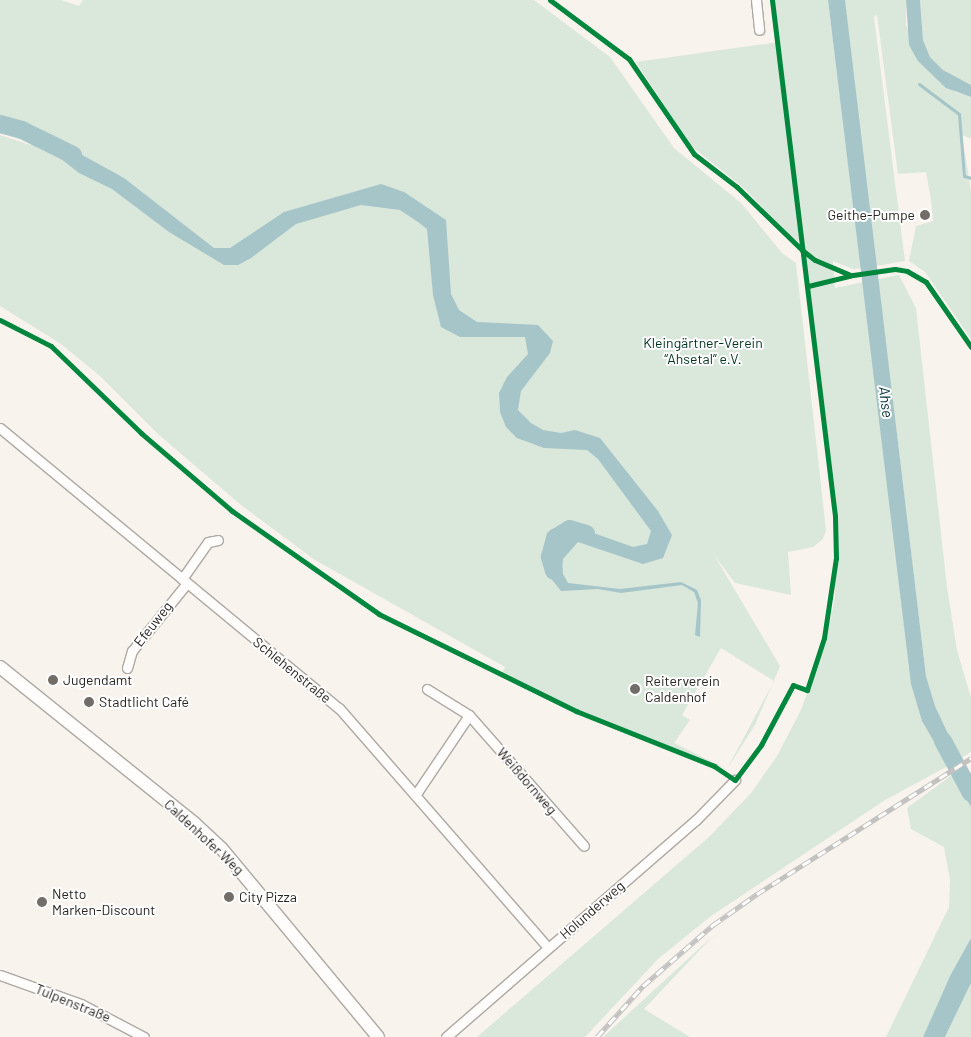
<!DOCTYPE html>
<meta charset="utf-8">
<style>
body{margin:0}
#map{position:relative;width:971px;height:1037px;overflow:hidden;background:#f9f3ed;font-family:Barlow,sans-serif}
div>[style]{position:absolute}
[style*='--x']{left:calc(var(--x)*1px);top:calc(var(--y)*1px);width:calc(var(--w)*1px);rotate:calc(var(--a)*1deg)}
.green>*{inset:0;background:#dae7db}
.water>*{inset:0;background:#a6c5c8}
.stream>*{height:3px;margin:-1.5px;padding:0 1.5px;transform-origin:1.5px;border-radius:1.5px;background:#a6c5c8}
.river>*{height:18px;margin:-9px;padding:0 9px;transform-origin:9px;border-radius:9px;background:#a6c5c8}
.roads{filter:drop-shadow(1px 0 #aea9a4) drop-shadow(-1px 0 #aea9a4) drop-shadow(0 1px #aea9a4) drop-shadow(0 -1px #aea9a4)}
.street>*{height:9px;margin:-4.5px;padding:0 4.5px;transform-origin:4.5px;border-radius:4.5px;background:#fefdfc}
.secondary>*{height:12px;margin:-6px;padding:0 6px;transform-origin:6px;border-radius:6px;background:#fefdfc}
.rail>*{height:5px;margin-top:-2.5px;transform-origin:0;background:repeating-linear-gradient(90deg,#fff 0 9px,#c3c2c0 0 18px);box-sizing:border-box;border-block:1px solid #c3c2c0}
.cycleway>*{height:5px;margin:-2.5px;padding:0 2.5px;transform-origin:2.5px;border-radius:2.5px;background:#00873e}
.dots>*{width:14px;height:14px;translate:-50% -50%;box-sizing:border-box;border:2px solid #fff;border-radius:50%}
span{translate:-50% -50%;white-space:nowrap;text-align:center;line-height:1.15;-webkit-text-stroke:4px #fff;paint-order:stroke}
.poi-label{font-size:14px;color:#292521}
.right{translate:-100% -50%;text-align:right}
.left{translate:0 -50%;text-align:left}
.park-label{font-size:14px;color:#02341e}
.street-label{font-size:14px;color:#292521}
.water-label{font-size:15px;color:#033238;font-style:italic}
</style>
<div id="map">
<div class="green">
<div style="clip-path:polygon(evenodd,0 0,61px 0,79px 6px,83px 0,534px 0,610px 57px,674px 148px,741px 203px,782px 253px,796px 263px,826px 530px,823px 539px,813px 547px,788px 552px,791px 595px,735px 583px,714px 555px,780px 666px,755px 725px,727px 769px,587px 714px,502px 673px,505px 667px,315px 560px,241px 505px,159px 435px,100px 376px,61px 344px,0 306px,0 135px,30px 145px,37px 130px,0 116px,0 0,721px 648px,774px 681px,727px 769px,674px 743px,690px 720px,682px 715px,721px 648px)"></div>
<div style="clip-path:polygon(774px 0,828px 0,861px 268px,853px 269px,833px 261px,835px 288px,864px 282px,901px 594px,922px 721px,948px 766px,885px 800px,711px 916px,658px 959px,585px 1037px,477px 1037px,709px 837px,751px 793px,777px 756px,801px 710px,827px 637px,835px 597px,837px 506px,803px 244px,791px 237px,745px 189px,690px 145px,636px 62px,779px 42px)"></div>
<div style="clip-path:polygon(842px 0,906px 0,906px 26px,955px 92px,971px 97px,971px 139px,962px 135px,971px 191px,971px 339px,925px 272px,909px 261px,916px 226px,933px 221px,931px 200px,926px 172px,898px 174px,877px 15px,874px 17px,905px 261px,876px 266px)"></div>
<div style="clip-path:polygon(920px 0,971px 0,971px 85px,943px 70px,930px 57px,923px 40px)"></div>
<div style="clip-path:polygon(899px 275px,916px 308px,947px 587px,957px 650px,971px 698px,971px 752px,960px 759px,935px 706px,926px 676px,878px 279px)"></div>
<div style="clip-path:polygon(952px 775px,971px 807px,971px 938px,950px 976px,923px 1037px,886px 1037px,949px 907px,950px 880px,944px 847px,911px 829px,907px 808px)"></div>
<div style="clip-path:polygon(715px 934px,644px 1009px,690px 1037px,603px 1037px)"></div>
<div style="clip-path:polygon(971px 983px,971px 1037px,945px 1037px,970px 985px)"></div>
</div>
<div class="water">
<div style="clip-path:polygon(828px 0,845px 0,926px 676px,935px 706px,960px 759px,948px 766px,922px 721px,911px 684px)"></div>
<div style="clip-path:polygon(906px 0,920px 0,923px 40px,930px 57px,943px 70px,971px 85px,971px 97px,946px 88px,918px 61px,909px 45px)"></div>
<div style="clip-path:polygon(0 121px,35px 132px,31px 141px,0 133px)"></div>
<div style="clip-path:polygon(55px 140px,124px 178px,214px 248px,230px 248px,284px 212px,381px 184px,404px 192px,446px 220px,451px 294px,459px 310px,477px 322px,538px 325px,553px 341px,550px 353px,521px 391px,518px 410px,531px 423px,543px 430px,561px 433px,575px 430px,600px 438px,658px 511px,672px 535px,663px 558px,643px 564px,578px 542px,563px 559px,562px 572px,568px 583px,620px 589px,681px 582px,697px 590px,701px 600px,700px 637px,695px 635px,698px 603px,694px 592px,682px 585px,621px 593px,598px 589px,561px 591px,549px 576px,548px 551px,566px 529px,585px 530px,633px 547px,647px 544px,651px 531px,598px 459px,587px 450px,544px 448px,517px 438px,506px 427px,500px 412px,499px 393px,507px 377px,528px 354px,525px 337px,460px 337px,441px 327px,433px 295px,427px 229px,418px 222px,400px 210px,361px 205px,296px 224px,251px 258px,238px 265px,224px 265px,169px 232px,112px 189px,79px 173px,51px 151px)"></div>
<div style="clip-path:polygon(965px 767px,971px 777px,971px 807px,952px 775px)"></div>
<div style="clip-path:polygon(971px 938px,971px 983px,945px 1037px,923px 1037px,950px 976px)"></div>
</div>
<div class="stream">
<div style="--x:919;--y:84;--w:50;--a:36.9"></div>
<div style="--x:959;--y:114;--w:62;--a:85.4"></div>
<div style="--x:964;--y:176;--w:7;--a:16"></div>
</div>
<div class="river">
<div style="--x:0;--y:124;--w:23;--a:15"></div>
<div style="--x:22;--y:130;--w:57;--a:26.1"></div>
<div style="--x:554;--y:571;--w:15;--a:-106"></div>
<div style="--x:550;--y:557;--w:20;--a:-75"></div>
<div style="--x:555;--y:538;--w:17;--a:-31"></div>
<div style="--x:570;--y:529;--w:17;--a:17"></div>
<div style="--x:943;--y:741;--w:59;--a:61.7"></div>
</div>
<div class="roads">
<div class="street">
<div style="--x:756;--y:0;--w:30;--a:84"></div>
<div style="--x:0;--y:428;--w:440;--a:39.6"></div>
<div style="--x:339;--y:708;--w:318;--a:48.9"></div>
<div style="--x:182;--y:579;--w:45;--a:-54.9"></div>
<div style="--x:208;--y:542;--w:10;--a:-11"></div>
<div style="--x:127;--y:668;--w:18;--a:-74"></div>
<div style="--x:132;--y:651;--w:87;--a:-51"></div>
<div style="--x:427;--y:689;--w:49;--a:31.8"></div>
<div style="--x:416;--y:794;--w:95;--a:-56.1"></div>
<div style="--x:469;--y:715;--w:174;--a:48.7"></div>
<div style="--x:0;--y:975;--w:86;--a:19.7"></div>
<div style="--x:81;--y:1004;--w:71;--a:27.6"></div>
<div style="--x:446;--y:1037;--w:331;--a:-41"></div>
<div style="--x:696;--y:820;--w:56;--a:-45.7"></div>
</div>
<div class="secondary">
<div style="--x:0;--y:667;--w:249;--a:38.8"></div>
<div style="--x:194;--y:823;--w:38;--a:43"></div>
<div style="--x:222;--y:849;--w:244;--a:50.3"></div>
</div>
</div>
<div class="rail">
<div style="--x:597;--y:1037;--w:69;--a:-48"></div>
<div style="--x:643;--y:986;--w:93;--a:-41.1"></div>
<div style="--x:713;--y:925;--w:54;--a:-35.2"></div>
<div style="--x:757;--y:894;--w:254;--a:-32.4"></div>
</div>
<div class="cycleway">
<div style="--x:550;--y:0;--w:99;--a:36.8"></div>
<div style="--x:629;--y:59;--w:115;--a:55.6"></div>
<div style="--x:694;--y:154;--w:54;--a:37.5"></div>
<div style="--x:737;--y:187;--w:91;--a:44.1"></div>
<div style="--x:802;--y:250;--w:16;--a:38"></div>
<div style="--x:815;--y:260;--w:38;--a:23"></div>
<div style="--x:808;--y:286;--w:46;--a:-13.7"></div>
<div style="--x:853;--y:275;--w:42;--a:-8.1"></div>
<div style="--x:895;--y:269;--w:12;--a:9"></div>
<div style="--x:907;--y:271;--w:22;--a:30"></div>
<div style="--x:926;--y:282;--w:79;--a:55.3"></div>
<div style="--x:0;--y:320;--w:57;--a:27"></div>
<div style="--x:51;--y:346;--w:125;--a:44"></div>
<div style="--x:141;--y:433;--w:120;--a:40.6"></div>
<div style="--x:232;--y:511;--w:179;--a:35"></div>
<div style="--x:379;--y:614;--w:220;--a:26.2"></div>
<div style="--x:576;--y:711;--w:149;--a:21.7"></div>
<div style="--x:714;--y:766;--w:25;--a:34"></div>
<div style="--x:735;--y:780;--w:44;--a:-53.4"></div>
<div style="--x:761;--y:745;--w:68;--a:-61.9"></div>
<div style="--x:793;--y:685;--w:15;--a:20"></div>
<div style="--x:807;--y:690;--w:55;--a:-71.9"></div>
<div style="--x:824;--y:638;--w:81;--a:-81.5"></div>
<div style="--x:836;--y:558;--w:42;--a:-91.4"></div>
<div style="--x:835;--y:516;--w:520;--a:-96.96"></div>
</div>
<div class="dots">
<div style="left:925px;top:215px;background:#726d68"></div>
<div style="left:53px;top:680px;background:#726d68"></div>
<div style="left:635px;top:689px;background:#726d68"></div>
<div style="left:89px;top:702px;background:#726d68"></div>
<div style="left:229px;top:897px;background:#726d68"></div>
<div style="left:42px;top:902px;background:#726d68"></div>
</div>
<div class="poi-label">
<span class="right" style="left:915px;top:215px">Geithe-Pumpe</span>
<span class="left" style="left:63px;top:680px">Jugendamt</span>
<span class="left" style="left:645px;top:689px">Reiterverein<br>Caldenhof</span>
<span class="left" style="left:99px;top:702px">Stadtlicht Café</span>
<span class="left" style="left:52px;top:902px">Netto<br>Marken-Discount</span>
<span class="left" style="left:239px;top:897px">City Pizza</span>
</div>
<div class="park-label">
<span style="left:703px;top:351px">Kleingärtner-Verein<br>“Ahsetal” e.V.</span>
</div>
<div class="street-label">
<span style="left:153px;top:624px;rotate:-52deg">Efeuweg</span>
<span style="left:292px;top:670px;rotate:39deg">Schlehenstraße</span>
<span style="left:527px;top:781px;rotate:49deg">Weißdornweg</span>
<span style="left:204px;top:837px;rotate:43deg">Caldenhofer Weg</span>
<span style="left:592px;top:910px;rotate:-41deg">Holunderweg</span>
<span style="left:73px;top:1003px;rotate:22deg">Tulpenstraße</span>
</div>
<div class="water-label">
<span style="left:886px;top:402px;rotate:83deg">Ahse</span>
</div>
</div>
